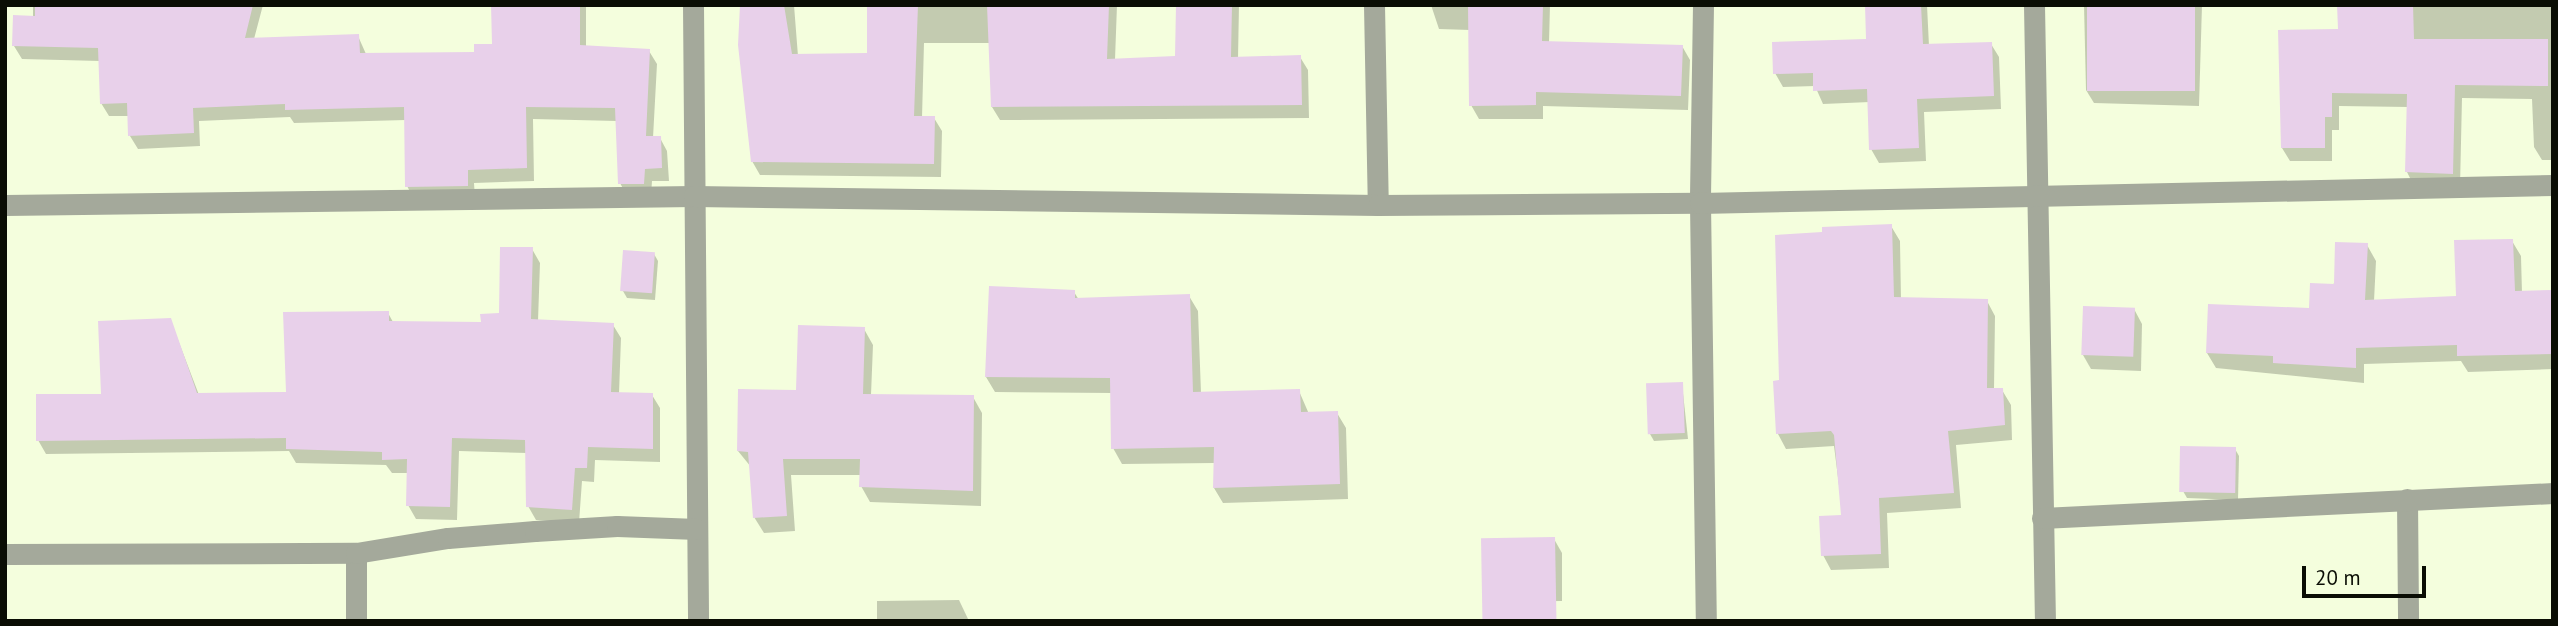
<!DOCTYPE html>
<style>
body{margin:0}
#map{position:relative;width:2558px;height:626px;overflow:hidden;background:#f4fedd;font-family:"PT Sans",sans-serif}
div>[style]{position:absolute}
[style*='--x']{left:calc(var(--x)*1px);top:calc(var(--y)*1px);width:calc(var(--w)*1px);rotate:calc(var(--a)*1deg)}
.shadow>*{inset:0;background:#0003}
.building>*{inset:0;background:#e8d0ea;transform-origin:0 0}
.minor>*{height:21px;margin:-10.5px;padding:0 10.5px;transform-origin:10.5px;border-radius:10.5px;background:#a4a99b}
span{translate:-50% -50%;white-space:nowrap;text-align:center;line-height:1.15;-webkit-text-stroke:5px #f4fedd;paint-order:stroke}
.frame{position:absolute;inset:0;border:7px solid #0a0d04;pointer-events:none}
.scale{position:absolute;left:2302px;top:566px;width:124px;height:32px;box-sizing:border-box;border:4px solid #0a0d04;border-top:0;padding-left:9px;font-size:21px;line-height:24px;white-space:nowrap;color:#0a0d04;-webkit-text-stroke:5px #f4fedd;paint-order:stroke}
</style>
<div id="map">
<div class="shadow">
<div style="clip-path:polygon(33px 5px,263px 5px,254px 39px,358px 36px,366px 54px,476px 53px,494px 45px,493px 5px,586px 5px,586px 48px,649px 51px,657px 64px,653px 138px,660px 138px,667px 151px,669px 181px,652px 181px,651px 196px,627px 196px,620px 183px,617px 121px,533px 119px,534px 181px,474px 183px,475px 198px,414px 199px,407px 186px,406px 120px,294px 123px,290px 117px,199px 121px,200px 146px,138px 149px,130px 136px,129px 116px,109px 116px,101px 103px,100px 61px,22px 59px,14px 46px,33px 17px)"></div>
<div style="clip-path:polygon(741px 5px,794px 5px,798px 56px,869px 55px,869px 5px,1117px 5px,1115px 60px,1177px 57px,1178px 5px,1239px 5px,1238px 59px,1300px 57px,1308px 70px,1309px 118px,1000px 120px,992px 107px,990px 43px,924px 43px,922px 118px,934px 118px,942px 131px,941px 177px,760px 175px,752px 161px)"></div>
<div style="clip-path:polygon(1431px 5px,1550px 5px,1549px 43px,1682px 46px,1690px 60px,1688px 110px,1543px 106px,1543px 119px,1479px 119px,1471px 105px,1470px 30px,1439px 29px)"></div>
<div style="clip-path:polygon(1866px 5px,1927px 5px,1929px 46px,1991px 44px,1999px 57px,2001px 109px,1924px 112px,1926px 161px,1879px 163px,1871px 149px,1870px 102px,1823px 104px,1815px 86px,1783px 87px,1775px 73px,1868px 40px)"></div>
<div style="clip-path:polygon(2084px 5px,2202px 5px,2199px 106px,2094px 103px,2086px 90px)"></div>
<div style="clip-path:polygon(2339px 5px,2553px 5px,2553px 160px,2542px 160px,2534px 147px,2532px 99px,2462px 98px,2460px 187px,2414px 186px,2407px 172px,2408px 107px,2339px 106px,2339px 130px,2332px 130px,2332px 161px,2290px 161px,2282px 148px,2340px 31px)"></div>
<div style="clip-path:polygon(1891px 226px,1900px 241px,1901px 299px,1987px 301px,1995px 316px,1994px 390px,2002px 390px,2011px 405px,2012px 440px,1956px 445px,1961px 508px,1887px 513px,1889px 568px,1831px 570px,1823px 555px,1843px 517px,1834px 446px,1786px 449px,1778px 434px,1781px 382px)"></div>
<div style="clip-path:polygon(2512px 241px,2521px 256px,2522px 293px,2553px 292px,2553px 369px,2468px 372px,2461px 361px,2364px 364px,2364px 383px,2216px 368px,2207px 353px,2311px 310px,2367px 245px,2376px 261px,2374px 301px,2457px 297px)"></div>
<div style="clip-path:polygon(532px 249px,540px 263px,538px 321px,613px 325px,621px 338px,619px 394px,652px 395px,660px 408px,660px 462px,595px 460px,594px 482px,582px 481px,579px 523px,536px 520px,528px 506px,527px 453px,459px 451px,457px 520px,416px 519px,408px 505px,409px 473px,392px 473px,386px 465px,296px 463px,289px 451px,46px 454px,38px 440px,103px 395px,170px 319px,199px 395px,288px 394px,388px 313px,393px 322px,482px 323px,501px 315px)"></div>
<div style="clip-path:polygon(654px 254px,658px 261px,655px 300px,627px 298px,623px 291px)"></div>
<div style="clip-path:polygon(1074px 292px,1079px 300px,1189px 296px,1198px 311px,1201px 393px,1299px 391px,1309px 414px,1337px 413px,1346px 428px,1348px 499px,1223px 503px,1214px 488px,1215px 463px,1122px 464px,1113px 448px,1112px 393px,995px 392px,986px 377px)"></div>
<div style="clip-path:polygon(2134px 309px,2142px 324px,2141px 371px,2091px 369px,2083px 355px)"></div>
<div style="clip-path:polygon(864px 329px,873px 345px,871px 395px,973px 397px,982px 413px,981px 506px,870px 502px,861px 486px,861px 475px,791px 475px,795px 531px,764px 533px,754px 517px,751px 467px,738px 451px)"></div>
<div style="clip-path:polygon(1682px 384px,1688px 439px,1654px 441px,1650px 434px)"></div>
<div style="clip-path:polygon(2235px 449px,2239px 456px,2238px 500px,2187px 498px,2183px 491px)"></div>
<div style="clip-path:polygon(1554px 539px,1562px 553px,1562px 601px,1492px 602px)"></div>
<div style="clip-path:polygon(959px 600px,969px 621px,877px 621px,877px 601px)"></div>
<div style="clip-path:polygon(2553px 619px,2553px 621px,2500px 621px)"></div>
</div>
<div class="building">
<div style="clip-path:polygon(35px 5px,253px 5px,245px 38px,359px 34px,360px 53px,474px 52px,474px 44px,492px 44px,491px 5px,580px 5px,580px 45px,650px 49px,646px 136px,661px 136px,662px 168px,645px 169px,644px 184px,618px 184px,615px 108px,526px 107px,527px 168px,468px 170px,468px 186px,405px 187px,404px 107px,285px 110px,285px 104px,193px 108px,194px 133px,128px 136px,127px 103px,100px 104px,98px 48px,12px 46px,13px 15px,35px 16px)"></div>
<div style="clip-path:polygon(740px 5px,784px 5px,792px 54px,867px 53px,867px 5px,918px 5px,914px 116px,935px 116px,934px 164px,751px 162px,738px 45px)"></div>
<div style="clip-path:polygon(987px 5px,1109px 5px,1107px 59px,1175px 56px,1176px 5px,1232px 5px,1231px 57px,1301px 55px,1302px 105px,991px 107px)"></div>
<div style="clip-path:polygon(1468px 5px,1543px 5px,1542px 41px,1683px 45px,1681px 96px,1536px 92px,1536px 105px,1469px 106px)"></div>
<div style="clip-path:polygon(1865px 5px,1921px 5px,1923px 44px,1992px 42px,1994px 96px,1917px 99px,1919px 148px,1869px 150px,1867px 89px,1813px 91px,1813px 73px,1773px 74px,1772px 42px,1866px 39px)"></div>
<div style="left:2087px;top:5px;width:108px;height:86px"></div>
<div style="clip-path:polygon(2337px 5px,2413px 5px,2414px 39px,2548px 39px,2548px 86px,2455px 85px,2453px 174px,2405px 172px,2407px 94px,2332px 93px,2332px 117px,2325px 117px,2325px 148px,2281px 148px,2278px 30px,2338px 29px)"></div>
<div style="clip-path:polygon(1892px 224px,1894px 297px,1988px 299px,1987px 388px,2003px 388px,2005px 425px,1948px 431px,1954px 493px,1879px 498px,1881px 554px,1821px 556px,1819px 516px,1841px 515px,1834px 435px,1831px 431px,1776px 434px,1773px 381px,1779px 380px,1775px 235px,1822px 232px,1822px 227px)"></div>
<div style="clip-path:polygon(2513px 239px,2515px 291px,2553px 290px,2553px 354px,2457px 356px,2457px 345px,2356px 348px,2356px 368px,2273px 363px,2273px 356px,2206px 353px,2208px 304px,2309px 308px,2310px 283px,2334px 284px,2335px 242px,2368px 243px,2365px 300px,2456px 296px,2454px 240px)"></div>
<div style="clip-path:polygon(500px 247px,533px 247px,531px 319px,614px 323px,611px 392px,653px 393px,653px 449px,588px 447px,587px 468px,575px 468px,572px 510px,526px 507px,525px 440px,452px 438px,450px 507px,406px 506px,407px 459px,382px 460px,382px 452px,286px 449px,286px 438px,36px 441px,36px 394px,101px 394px,98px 321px,171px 318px,197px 393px,286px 392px,283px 312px,389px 311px,389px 321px,481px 322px,480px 314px,499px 313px)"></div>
<div style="left:623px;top:250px;width:32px;height:41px;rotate:4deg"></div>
<div style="clip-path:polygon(989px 286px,1075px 290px,1075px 298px,1190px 294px,1193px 392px,1300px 389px,1301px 412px,1338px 411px,1340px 484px,1213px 488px,1214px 447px,1111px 449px,1110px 378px,985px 377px)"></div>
<div style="left:2083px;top:306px;width:52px;height:49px;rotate:2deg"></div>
<div style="clip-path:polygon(798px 325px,865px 327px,863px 394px,974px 395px,973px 491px,859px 487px,860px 459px,783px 459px,787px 516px,753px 518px,748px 452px,737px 451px,738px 389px,796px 390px)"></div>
<div style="left:1683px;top:382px;width:51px;height:37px;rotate:88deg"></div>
<div style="left:2236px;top:447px;width:46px;height:56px;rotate:91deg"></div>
<div style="left:1555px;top:537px;width:84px;height:74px;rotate:89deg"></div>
</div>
<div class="minor">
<div style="--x:693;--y:5;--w:616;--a:89.53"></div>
<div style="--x:1374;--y:5;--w:200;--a:88.9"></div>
<div style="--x:1703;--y:5;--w:198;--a:90.9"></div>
<div style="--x:1700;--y:203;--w:418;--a:89.2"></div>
<div style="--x:2034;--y:5;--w:616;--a:88.98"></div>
<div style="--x:5;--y:205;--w:689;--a:-0.75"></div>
<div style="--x:694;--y:196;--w:684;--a:0.75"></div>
<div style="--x:1378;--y:205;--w:322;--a:-0.4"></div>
<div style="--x:1700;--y:203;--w:853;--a:-1.21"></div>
<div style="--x:2407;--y:499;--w:122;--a:89.5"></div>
<div style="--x:2042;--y:518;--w:512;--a:-2.8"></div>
<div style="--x:356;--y:553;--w:68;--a:90"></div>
<div style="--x:5;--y:554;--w:351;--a:-0.2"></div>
<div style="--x:356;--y:553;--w:93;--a:-9.3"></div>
<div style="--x:448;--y:538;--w:87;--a:-4.6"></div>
<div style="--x:535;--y:531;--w:82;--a:-3.5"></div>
<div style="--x:617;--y:526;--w:80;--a:2.1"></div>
</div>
<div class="frame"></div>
<div class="scale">20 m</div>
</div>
